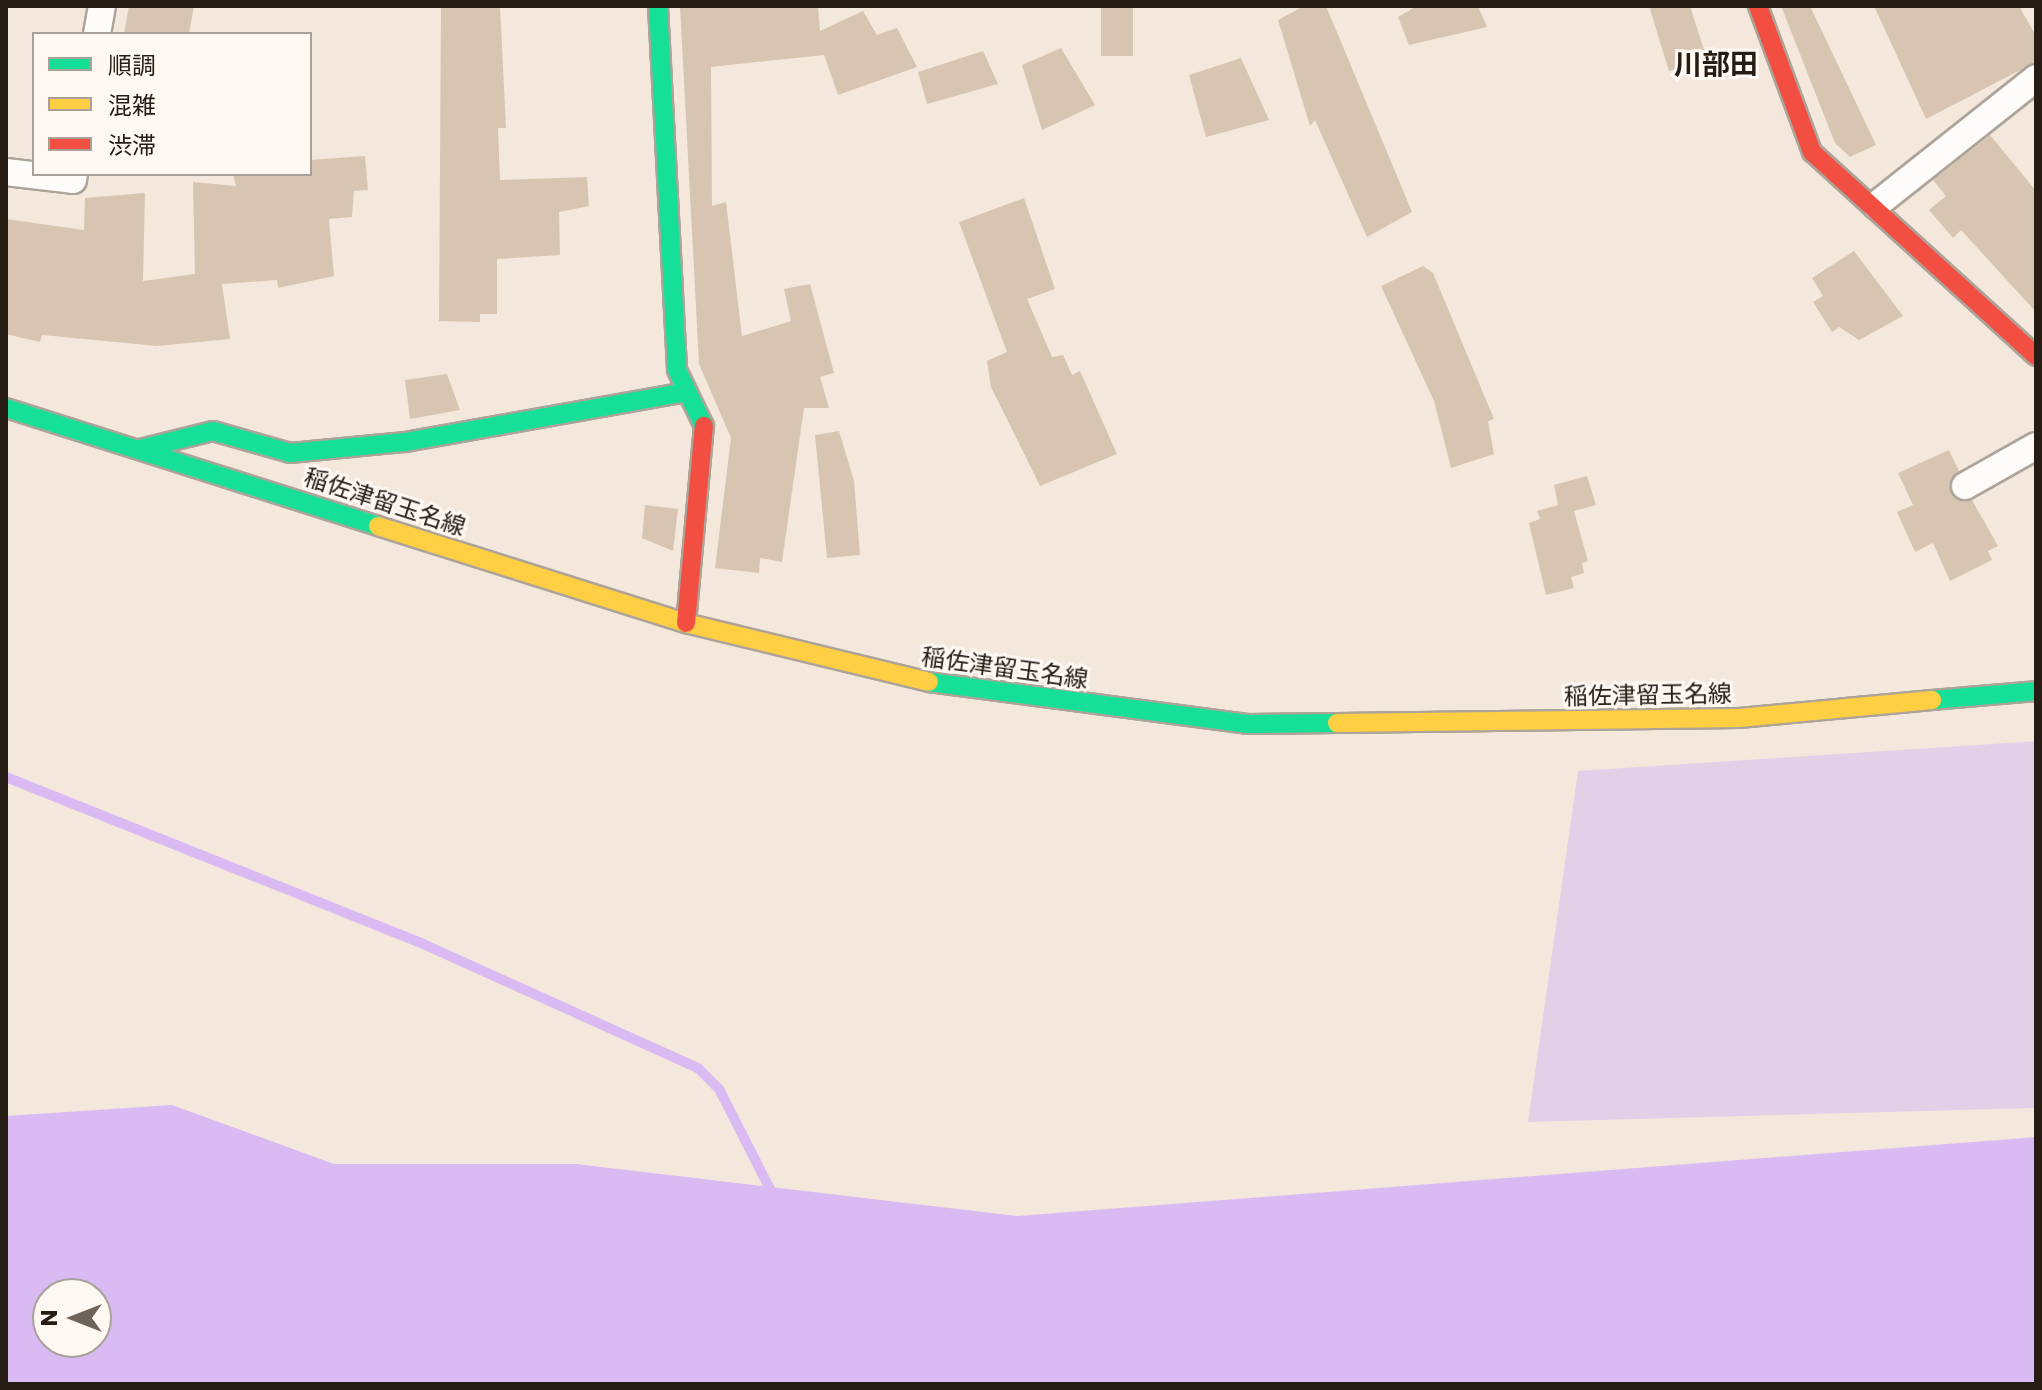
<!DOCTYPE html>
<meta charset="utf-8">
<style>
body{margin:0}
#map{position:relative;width:2042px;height:1390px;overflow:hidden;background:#f4e8dc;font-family:Poppins,"Noto Sans JP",sans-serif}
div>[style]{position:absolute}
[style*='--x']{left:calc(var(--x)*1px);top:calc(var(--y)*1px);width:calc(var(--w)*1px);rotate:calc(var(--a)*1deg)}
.green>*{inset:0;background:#e3d0e8}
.water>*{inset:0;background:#dabaf2}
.stream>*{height:10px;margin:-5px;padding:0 5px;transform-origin:5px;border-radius:5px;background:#dabaf2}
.building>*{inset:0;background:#d8c5b1;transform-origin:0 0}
.roads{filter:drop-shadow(2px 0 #ada399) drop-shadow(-2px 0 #ada399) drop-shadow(0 2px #ada399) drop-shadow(0 -2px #ada399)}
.street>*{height:26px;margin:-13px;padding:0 13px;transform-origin:13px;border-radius:13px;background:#fdfcfa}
.fast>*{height:18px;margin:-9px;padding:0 9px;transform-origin:9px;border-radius:9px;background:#16e098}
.slow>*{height:18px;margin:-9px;padding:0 9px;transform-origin:9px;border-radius:9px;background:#ffcf43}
.jam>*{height:18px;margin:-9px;padding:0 9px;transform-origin:9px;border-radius:9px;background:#f24e42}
span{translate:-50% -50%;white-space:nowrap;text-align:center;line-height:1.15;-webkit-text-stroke:6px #fef8f3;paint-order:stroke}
.street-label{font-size:24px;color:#261c13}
.quarter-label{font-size:28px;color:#261c13;font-weight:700}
.frame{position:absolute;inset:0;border:8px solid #261c13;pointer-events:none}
.legend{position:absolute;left:32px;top:32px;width:280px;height:144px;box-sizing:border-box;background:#fef8f3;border:2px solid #a8a099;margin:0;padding:10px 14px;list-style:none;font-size:24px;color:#261c13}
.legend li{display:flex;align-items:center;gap:16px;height:40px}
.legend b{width:40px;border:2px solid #a8a099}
.north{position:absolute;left:32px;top:1278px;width:80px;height:80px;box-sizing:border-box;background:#fef8f3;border:2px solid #a8a099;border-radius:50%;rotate:270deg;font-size:22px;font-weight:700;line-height:32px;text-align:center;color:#261c13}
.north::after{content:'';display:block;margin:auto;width:28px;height:36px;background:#6e6359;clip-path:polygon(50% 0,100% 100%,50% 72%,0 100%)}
</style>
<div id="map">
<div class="green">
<div style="clip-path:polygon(2036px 741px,2036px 1108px,1528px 1122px,1578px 771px)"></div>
</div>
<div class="water">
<div style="clip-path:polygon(evenodd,172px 1105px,334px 1164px,576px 1164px,1017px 1216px,2036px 1137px,2036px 1384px,6px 1384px,6px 1116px,172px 1105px,48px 1294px,96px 1294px,96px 1342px,48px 1342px,48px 1294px)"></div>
</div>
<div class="stream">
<div style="--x:6;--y:777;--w:447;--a:21.8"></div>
<div style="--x:421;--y:943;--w:304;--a:24.3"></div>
<div style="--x:698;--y:1068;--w:30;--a:45"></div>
<div style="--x:719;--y:1089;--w:121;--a:63"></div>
</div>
<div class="building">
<div style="clip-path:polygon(129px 6px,194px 6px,189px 34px,124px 34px)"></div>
<div style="clip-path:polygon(441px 6px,500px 6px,506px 128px,498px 128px,500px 180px,587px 177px,589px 206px,559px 212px,560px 255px,497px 259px,497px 314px,480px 314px,480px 322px,439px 321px)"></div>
<div style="clip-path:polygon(680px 6px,818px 6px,820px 31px,863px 11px,877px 35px,897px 28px,917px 67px,838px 95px,824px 55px,711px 67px,712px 206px,726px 202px,742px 336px,791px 321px,784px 289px,810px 284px,834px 373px,820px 377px,829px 408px,804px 408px,782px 562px,760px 558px,759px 573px,715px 568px,731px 438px,699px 364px)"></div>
<div style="left:1101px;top:6px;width:32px;height:50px"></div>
<div style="clip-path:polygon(1304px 6px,1326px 6px,1412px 212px,1367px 237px,1315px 120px,1310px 126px,1278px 20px)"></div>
<div style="clip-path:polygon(1417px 6px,1478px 6px,1487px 27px,1409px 45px,1398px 17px)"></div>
<div style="clip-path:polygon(1649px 6px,1690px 6px,1707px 59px,1669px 71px)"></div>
<div style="clip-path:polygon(1781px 6px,1810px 6px,1876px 145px,1850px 157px,1835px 143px)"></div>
<div style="clip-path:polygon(1874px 6px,2019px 6px,2036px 36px,2036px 62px,1926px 119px)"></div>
<div style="clip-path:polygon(1061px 48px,1095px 105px,1042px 130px,1022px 65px)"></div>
<div style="clip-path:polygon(983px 51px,998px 84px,927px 104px,918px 72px)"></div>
<div style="clip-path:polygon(1241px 58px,1269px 120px,1206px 137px,1189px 75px)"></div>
<div style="clip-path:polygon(1990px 135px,2036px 191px,2036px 312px,1961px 230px,1953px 238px,1929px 210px,1946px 196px,1933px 180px)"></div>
<div style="clip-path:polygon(365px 156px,368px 190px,354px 191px,352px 217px,329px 219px,334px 276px,278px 288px,277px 280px,222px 284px,230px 339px,157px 346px,42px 335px,40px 342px,6px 334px,6px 219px,84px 230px,85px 198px,145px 193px,143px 281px,195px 274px,193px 182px,236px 186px,233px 174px,310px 174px,310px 160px)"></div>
<div style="clip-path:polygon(1024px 198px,1055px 289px,1027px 299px,1052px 357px,1063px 355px,1072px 375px,1080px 371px,1117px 454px,1040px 486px,991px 387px,987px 361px,1007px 352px,959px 222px)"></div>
<div style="clip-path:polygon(1854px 251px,1903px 316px,1859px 340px,1839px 327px,1832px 332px,1813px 302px,1823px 296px,1812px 278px)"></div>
<div style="clip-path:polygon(1423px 266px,1433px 273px,1494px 419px,1488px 421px,1494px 454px,1451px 468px,1434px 401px,1381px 286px)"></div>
<div style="clip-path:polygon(447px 374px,460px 410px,410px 419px,405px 380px)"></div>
<div style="clip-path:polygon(839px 431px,854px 481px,860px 555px,827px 558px,815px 435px)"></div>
<div style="clip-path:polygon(1949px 450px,1959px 471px,1951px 493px,1972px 500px,1998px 546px,1988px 551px,1992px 560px,1950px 581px,1933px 543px,1915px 552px,1897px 512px,1913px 505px,1898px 473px)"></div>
<div style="clip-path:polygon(1587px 476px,1596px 505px,1574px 511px,1588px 561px,1582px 563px,1584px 573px,1571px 577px,1574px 588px,1546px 595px,1529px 523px,1540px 519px,1537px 511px,1558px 505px,1554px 485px)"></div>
<div style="clip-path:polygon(645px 505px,678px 509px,673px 551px,642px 538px)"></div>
</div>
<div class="roads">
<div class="street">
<div style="--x:97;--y:34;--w:28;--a:-80"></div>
<div style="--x:6;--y:172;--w:67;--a:6.8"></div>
<div style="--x:73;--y:180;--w:6;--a:-81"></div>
<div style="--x:1876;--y:205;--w:204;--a:-38.4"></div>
<div style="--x:1965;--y:486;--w:81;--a:-29.4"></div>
</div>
<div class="fast">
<div style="--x:658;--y:6;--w:364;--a:87"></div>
<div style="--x:677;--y:370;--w:62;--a:64.3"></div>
<div style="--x:6;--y:408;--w:390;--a:17.6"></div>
<div style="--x:140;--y:449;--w:75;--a:-13.9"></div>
<div style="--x:213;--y:431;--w:80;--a:15.9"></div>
<div style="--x:290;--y:453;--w:116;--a:-5.5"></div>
<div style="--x:405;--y:442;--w:286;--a:-10.1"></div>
<div style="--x:929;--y:682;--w:321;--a:7.5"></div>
<div style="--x:1247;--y:724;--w:90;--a:-0.6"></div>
<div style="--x:1932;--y:700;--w:104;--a:-4.9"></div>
</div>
<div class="slow">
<div style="--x:378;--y:526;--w:323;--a:17.5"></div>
<div style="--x:686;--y:623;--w:250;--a:13.6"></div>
<div style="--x:1337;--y:723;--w:402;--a:-0.7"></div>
<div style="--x:1739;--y:718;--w:194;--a:-5.3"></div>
</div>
<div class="jam">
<div style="--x:1758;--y:6;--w:156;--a:69.7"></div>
<div style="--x:1812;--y:152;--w:303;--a:42.3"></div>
<div style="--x:686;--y:623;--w:198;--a:-84.8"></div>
</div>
</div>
<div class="street-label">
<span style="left:385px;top:502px;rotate:18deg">稲佐津留玉名線</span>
<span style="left:1005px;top:668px;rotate:8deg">稲佐津留玉名線</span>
<span style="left:1648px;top:695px;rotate:-1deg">稲佐津留玉名線</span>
</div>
<div class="quarter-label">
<span style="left:1716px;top:65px">川部田</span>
</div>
<div class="frame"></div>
<ul class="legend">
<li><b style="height:10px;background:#16e098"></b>順調</li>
<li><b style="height:10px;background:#ffcf43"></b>混雑</li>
<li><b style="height:10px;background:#f24e42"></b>渋滞</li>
</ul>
<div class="north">N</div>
</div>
